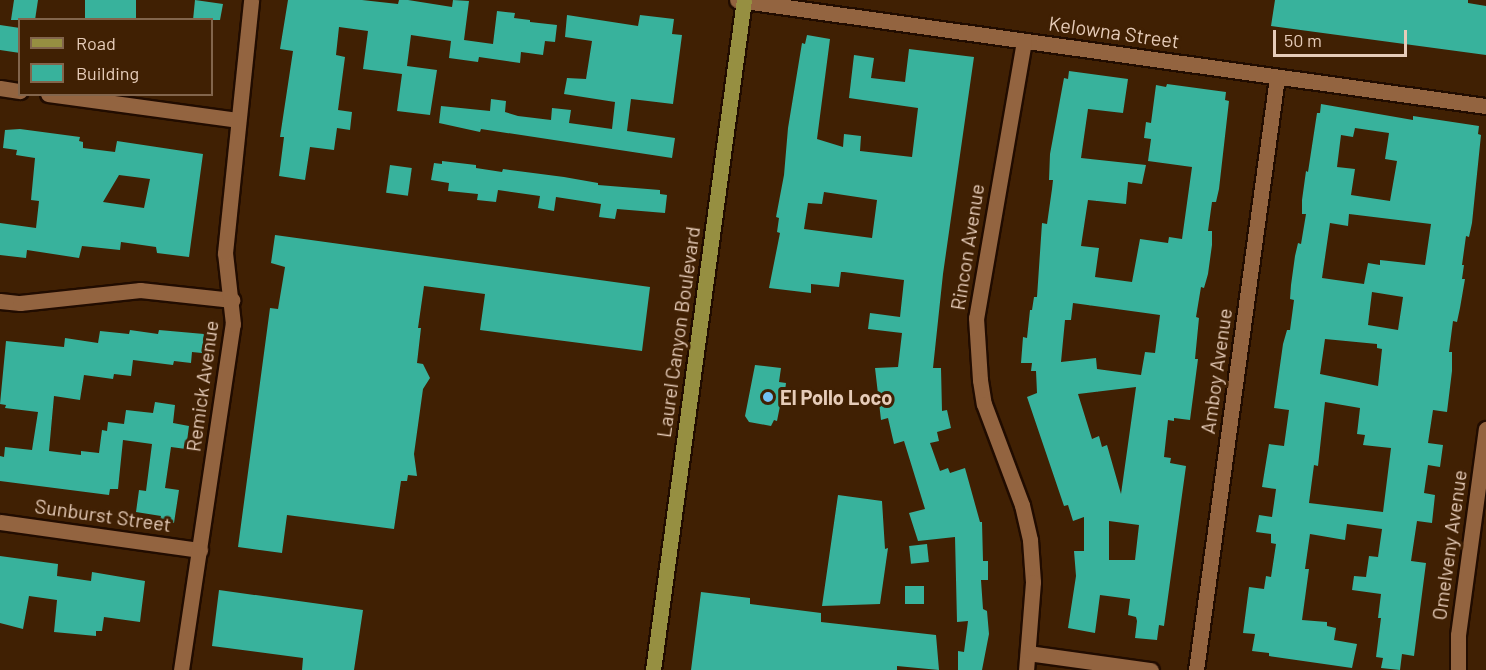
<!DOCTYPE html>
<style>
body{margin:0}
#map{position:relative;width:1486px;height:670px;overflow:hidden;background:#402003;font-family:Barlow,sans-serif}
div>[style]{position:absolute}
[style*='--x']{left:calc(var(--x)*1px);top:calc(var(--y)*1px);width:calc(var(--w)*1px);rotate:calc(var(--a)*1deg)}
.building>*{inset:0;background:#38b29c;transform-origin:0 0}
.roads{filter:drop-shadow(2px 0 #210c00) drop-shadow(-2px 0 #210c00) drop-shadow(0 2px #210c00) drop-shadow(0 -2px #210c00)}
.street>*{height:15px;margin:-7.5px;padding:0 7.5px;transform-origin:7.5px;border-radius:7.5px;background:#936440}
.primary>*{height:15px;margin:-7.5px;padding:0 7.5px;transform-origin:7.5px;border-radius:7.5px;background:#968f41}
.dots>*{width:16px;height:16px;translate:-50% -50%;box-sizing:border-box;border:3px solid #402003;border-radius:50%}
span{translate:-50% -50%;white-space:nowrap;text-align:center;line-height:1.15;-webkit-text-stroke:6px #402003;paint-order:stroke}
.street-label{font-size:20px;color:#e6ccb9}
.poi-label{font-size:20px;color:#e6ccb9;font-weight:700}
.left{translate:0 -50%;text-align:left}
.legend{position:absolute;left:18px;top:18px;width:195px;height:78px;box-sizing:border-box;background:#402003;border:2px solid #82654c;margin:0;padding:8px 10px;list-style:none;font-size:18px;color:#e6ccb9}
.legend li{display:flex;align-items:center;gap:12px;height:30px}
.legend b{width:30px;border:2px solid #82654c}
.scale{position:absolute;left:1273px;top:30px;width:134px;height:27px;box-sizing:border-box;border:3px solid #e6ccb9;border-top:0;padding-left:8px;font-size:18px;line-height:21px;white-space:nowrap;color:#e6ccb9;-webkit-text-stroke:4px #402003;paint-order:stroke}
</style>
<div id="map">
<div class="building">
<div style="clip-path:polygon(14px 0,38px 0,35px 20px,11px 20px)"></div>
<div style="left:85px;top:0;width:51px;height:20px"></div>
<div style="clip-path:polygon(195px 0,223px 4px,220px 20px,193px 20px)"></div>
<div style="clip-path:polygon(288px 0,362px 0,398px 4px,399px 0,408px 0,452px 7px,453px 0,469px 1px,464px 40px,493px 44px,497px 11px,515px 13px,514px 18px,530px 20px,530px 22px,557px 25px,555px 42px,545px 41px,543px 55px,521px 52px,520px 63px,479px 57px,478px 62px,449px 58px,451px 41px,411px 35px,407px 66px,437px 70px,430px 115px,397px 111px,402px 74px,363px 69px,368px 31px,339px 27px,336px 55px,345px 57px,338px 110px,352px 112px,350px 130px,337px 128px,334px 150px,310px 147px,305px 180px,279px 176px,284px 137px,280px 137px,293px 51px,280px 49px)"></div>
<div style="clip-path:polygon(1275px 0,1468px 0,1468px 3px,1486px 6px,1486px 55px,1271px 26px)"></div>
<div style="clip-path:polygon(567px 15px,638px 26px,640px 15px,674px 19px,672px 34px,682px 35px,673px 104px,631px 99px,627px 131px,675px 138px,672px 158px,481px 129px,480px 132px,439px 123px,441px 106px,490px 111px,491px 99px,506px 101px,505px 112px,518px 116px,551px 120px,552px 108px,571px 110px,569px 123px,612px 129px,615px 102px,564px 94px,567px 78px,586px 79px,592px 41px,565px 37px)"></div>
<div style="clip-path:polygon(0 25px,20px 28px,20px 53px,0 50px)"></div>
<div style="clip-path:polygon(evenodd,807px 35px,830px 39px,817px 139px,843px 147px,844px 134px,861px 136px,860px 151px,912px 157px,918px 108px,849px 98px,854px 55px,874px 58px,871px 78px,905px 82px,909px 49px,974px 57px,943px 274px,933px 368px,941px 368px,942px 411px,947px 410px,951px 428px,937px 432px,939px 441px,930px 443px,940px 471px,948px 468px,950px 473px,965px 468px,980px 522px,982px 522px,983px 561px,988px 561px,988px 580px,981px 580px,983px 609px,987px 611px,989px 634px,982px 670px,958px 670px,958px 651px,964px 652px,968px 621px,957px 622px,955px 537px,918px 541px,909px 513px,925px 509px,904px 441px,894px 444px,888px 418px,881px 420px,875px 368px,898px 367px,902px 333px,868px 329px,870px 313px,900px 317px,904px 280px,844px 272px,841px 272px,839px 287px,811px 284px,811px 293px,769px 288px,780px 233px,777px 232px,779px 218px,776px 217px,784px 175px,788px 128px,802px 43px,805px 44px,807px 35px,824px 192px,877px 200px,872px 238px,804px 229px,808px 203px,822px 204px,824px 192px)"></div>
<div style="clip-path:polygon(evenodd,1069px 71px,1128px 79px,1123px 113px,1088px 109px,1081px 158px,1146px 165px,1142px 184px,1128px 182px,1126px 204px,1088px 200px,1081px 246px,1099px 248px,1095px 277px,1132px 282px,1140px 239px,1168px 243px,1169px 237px,1182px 239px,1192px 167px,1148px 161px,1151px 139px,1144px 138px,1146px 122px,1151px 123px,1156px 85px,1166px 87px,1167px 84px,1226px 92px,1225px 100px,1229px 101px,1219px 189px,1216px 202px,1212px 202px,1208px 231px,1212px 231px,1212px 245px,1208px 274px,1204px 288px,1201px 287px,1196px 317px,1199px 318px,1195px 359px,1198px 359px,1190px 420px,1174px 418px,1174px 421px,1168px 420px,1164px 457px,1171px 458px,1170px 463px,1186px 466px,1164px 626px,1159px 625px,1157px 640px,1135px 638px,1137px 621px,1136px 617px,1128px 615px,1130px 599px,1100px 595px,1095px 633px,1068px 628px,1076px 576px,1074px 551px,1084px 551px,1084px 517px,1073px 521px,1068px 505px,1064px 506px,1027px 397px,1037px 393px,1036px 371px,1031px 371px,1032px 363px,1021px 363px,1023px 337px,1027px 338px,1030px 310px,1032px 310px,1034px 297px,1037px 297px,1042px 223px,1047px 224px,1052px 189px,1053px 180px,1049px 180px,1050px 154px,1064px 78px,1068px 79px,1069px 71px,1073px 303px,1160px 315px,1155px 353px,1145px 352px,1141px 375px,1097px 369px,1096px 358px,1061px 362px,1065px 320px,1071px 320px,1073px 303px,1069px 71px,1136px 387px,1121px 494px,1107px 445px,1102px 447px,1099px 436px,1092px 439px,1078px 394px,1136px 387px,1069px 71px,1109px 521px,1139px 525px,1135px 560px,1109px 560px,1109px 521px)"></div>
<div style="clip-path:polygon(evenodd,1321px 104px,1413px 120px,1413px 116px,1479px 126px,1478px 134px,1481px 135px,1472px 223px,1469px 237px,1466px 236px,1462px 265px,1464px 265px,1462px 279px,1465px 279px,1460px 308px,1457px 322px,1453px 321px,1449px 352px,1452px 352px,1452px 371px,1447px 412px,1433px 410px,1428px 443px,1443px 445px,1440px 467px,1428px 465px,1424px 493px,1435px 495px,1432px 523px,1417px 521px,1411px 561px,1426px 563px,1414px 656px,1402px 654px,1400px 670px,1381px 668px,1383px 658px,1376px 657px,1381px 618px,1378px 618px,1381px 594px,1352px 590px,1354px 576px,1366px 577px,1369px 556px,1378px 557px,1382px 529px,1347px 524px,1345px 540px,1310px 534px,1305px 569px,1309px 569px,1302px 620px,1327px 622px,1327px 626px,1336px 628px,1334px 640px,1357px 644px,1352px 668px,1269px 656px,1269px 653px,1252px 651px,1255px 634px,1243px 633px,1249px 587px,1264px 589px,1266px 576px,1271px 577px,1276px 544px,1271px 543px,1271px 534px,1256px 532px,1259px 515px,1272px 517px,1276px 489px,1262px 487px,1269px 444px,1284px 446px,1289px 410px,1274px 408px,1283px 344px,1287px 330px,1290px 330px,1294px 300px,1290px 299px,1291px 285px,1295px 256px,1298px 243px,1301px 244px,1306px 214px,1302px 214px,1302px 200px,1306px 171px,1308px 172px,1317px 113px,1320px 113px,1321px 104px,1355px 128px,1389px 133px,1385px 159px,1397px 161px,1390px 201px,1351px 195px,1355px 169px,1337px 167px,1341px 135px,1353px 137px,1355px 128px,1321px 104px,1349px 214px,1431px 224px,1425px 265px,1380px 260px,1380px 265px,1368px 263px,1364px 284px,1322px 278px,1330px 223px,1348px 226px,1349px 214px,1321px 104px,1372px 292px,1403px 297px,1398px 330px,1368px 325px,1372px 292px,1321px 104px,1325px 339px,1377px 344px,1377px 348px,1382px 349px,1378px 386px,1320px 374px,1325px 339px,1321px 104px,1325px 402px,1360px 408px,1357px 434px,1365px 435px,1363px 445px,1391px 448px,1383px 512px,1309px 503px,1314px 465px,1318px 466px,1325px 402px)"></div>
<div style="clip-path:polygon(evenodd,20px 129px,80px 137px,79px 141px,83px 142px,83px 148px,115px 152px,117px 141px,203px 154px,189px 257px,157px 253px,156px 247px,121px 242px,120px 250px,82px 246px,79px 258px,27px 250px,26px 258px,0 255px,0 223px,36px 228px,39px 201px,31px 200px,35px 158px,16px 155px,17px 150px,3px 148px,5px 130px,20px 129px,119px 175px,150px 179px,144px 208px,103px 202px,119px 175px)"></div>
<div style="clip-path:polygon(442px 161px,476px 165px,476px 168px,502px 172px,503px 169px,564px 177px,598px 183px,598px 185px,660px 190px,660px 194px,667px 195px,665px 213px,617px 209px,615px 219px,599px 217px,601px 204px,556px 197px,554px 211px,538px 208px,540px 196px,498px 190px,496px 202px,477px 200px,478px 194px,448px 191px,449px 183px,431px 180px,434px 163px,442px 164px)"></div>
<div style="left:390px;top:165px;width:22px;height:28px;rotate:8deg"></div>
<div style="clip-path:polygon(275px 235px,650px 287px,642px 351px,480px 330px,485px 294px,424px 286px,418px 328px,421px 328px,417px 363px,423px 364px,430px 378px,423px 389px,414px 454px,417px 476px,408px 475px,407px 481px,401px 481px,394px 529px,287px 515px,282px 553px,238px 547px,270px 308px,278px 309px,285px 267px,271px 263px)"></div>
<div style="clip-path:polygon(130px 330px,158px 334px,159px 330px,204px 334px,202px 353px,192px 352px,191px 363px,174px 361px,173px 365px,133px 360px,131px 376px,114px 374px,113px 379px,84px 375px,80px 400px,54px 396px,49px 451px,81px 455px,81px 451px,99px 453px,102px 430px,107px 431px,108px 422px,124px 424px,126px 410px,153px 413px,155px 402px,175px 405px,173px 423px,189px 426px,186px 449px,171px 447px,165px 488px,179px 490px,174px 523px,160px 520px,161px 516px,136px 512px,139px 490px,146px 491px,152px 444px,123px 440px,118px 489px,110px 489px,109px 495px,0 481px,0 456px,4px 457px,5px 447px,32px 450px,38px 412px,5px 408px,6px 405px,0 404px,6px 341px,64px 347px,65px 338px,98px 343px,100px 331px,129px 334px)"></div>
<div style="clip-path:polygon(755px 365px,781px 368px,779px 382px,786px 383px,783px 407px,780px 406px,777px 421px,774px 420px,771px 426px,749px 422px,745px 416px)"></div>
<div style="clip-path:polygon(838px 495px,882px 501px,885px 549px,888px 548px,880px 604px,822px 606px)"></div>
<div style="left:927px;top:544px;width:18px;height:18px;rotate:84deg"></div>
<div style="clip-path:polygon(0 556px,58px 564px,57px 576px,91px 581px,92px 572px,145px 581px,140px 622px,104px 617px,102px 631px,96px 631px,96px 636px,54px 632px,57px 600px,29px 596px,23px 629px,0 623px)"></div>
<div style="left:905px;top:586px;width:19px;height:18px"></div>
<div style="clip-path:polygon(219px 590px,363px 610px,354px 670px,302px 670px,303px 658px,212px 646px)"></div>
<div style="clip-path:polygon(701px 592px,750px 598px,750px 604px,821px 613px,821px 622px,936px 635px,939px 670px,897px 666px,897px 670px,691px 670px)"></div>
</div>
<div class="roads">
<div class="street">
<div style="--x:737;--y:0;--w:756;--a:8.06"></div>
<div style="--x:1024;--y:41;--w:281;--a:99.8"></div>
<div style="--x:976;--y:318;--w:62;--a:86.3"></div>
<div style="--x:980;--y:380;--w:24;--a:81"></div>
<div style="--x:984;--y:404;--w:108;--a:69.4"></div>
<div style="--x:1022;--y:505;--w:36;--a:77"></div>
<div style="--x:1030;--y:540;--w:42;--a:85.9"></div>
<div style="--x:1033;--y:582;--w:88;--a:94.5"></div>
<div style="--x:0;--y:88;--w:20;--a:9"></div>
<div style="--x:48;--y:94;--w:191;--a:7.8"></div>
<div style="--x:0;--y:301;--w:20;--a:6"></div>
<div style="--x:20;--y:303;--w:121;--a:-6.2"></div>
<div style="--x:140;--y:290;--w:93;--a:6.2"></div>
<div style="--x:0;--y:522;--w:202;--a:8"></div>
<div style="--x:1028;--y:653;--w:124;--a:7.9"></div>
<div style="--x:181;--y:670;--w:350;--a:-81.5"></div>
<div style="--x:233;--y:324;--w:71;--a:-96.4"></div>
<div style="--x:225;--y:253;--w:254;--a:-84.1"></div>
<div style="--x:1196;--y:670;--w:599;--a:-82.22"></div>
<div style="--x:1458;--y:670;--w:35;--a:-90"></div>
<div style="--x:1458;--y:635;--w:208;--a:-82.3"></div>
</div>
<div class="primary">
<div style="--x:653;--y:670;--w:676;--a:-82.27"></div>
</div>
</div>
<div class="dots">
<div style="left:768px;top:397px;background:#71c1f5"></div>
</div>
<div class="street-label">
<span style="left:1114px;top:32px;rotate:8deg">Kelowna Street</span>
<span style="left:967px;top:247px;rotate:-81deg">Rincon Avenue</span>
<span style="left:678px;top:332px;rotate:-82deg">Laurel Canyon Boulevard</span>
<span style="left:1216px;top:371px;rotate:-82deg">Amboy Avenue</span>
<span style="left:202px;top:386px;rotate:-82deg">Remick Avenue</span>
<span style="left:103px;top:515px;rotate:8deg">Sunburst Street</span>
<span style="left:1449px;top:545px;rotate:-82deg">Omelveny Avenue</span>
</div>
<div class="poi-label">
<span class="left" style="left:780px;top:397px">El Pollo Loco</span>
</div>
<ul class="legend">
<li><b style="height:8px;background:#968f41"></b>Road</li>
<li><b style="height:16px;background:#38b29c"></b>Building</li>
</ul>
<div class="scale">50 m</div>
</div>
